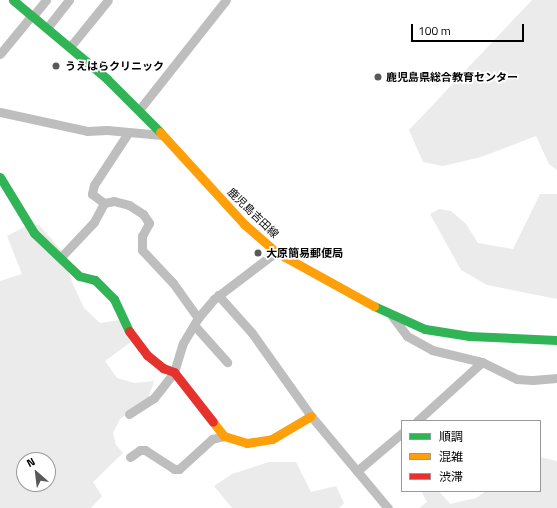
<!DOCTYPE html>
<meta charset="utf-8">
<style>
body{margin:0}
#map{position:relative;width:557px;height:508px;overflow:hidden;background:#fff;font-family:"Titillium Web","Noto Sans JP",sans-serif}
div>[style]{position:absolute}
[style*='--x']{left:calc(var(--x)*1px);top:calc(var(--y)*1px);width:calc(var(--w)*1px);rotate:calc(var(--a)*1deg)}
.green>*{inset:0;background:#ebebeb}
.street>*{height:9px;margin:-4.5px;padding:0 4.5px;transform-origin:4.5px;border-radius:4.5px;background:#bebebe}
.fast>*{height:9px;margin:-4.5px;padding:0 4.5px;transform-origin:4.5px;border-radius:4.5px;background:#30b455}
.slow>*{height:9px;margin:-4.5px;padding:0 4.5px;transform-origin:4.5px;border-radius:4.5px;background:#ff9f0a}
.jam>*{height:9px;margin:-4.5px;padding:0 4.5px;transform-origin:4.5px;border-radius:4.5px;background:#e5322d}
.dots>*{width:11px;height:11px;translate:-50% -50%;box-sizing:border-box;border:2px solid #fff;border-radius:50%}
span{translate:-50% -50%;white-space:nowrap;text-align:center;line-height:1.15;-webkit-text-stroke:3.5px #fff;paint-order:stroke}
.poi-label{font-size:11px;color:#000;font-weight:700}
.left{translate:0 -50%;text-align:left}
.street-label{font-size:11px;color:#000}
.legend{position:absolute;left:401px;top:420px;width:140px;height:72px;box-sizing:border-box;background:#fff;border:1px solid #999;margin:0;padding:5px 7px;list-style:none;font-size:12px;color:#000}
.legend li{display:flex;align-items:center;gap:8px;height:20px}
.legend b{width:20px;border:1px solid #999}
.north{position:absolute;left:16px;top:452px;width:40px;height:40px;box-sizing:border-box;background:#fff;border:1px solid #999;border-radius:50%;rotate:332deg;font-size:11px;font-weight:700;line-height:16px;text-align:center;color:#000}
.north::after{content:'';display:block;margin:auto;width:14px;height:18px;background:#595959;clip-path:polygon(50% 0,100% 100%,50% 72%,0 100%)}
.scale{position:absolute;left:411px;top:24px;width:113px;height:18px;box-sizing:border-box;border:2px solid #000;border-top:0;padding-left:5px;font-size:12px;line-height:14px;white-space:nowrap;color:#000;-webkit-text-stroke:3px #fff;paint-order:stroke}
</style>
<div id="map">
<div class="green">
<div style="clip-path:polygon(532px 0,557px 0,557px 170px,549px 164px,536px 136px,481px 157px,443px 166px,423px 162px,409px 130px)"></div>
<div style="clip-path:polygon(540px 194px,557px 194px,557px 299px,487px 285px,461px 270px,430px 214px,439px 209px,451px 211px,466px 224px,478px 243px,513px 249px)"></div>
<div style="clip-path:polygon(evenodd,30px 224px,39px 225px,62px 251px,72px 282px,84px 308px,100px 323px,120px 320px,132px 341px,105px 361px,117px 378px,135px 383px,154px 381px,148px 399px,120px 419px,113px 433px,116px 445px,123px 453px,93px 482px,102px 496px,91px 508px,0 508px,0 281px,22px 274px,7px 236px,30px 224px,24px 460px,48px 460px,48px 484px,24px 484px,24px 460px)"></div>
<div style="clip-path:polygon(540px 457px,557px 461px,557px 508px,419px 508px,427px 502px,422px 493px,425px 491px,439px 491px,450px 504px,476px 498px,486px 491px,540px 491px)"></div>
<div style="clip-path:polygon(269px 462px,296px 462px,311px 492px,336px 486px,344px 503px,339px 508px,232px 508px,214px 486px,232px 474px)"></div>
</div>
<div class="street">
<div style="--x:33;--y:16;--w:21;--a:-51"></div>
<div style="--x:47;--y:28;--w:36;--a:-52"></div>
<div style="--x:70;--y:47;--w:60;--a:-51"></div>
<div style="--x:0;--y:54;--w:50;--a:-50.6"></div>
<div style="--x:139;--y:110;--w:140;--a:-51.7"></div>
<div style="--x:0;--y:112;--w:89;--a:12.3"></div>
<div style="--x:87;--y:131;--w:20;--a:-3"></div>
<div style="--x:107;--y:130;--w:55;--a:5.2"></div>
<div style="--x:128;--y:133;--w:62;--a:123.2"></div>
<div style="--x:94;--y:185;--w:9;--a:103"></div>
<div style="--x:92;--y:194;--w:15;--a:37"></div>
<div style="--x:104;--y:203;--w:10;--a:-11"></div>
<div style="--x:114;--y:201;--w:16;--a:15"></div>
<div style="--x:129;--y:205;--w:17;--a:33"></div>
<div style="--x:143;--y:214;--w:11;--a:56"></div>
<div style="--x:149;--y:223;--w:15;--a:118"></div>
<div style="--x:142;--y:236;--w:14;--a:90"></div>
<div style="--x:142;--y:250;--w:45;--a:46.8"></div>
<div style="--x:173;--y:283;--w:43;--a:54.5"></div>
<div style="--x:61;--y:257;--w:48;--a:-46.7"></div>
<div style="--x:94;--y:222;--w:21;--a:-62"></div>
<div style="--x:218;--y:295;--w:51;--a:48.2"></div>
<div style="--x:252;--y:333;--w:102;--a:54.6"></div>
<div style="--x:311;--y:416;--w:120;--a:50.1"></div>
<div style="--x:392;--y:316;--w:25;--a:53"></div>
<div style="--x:407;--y:336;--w:29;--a:29"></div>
<div style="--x:432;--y:350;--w:51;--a:13.5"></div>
<div style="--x:482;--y:362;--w:39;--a:26"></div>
<div style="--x:517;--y:379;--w:16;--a:4"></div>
<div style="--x:533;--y:380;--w:24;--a:-5"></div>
<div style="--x:194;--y:325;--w:50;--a:48.3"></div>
<div style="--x:129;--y:414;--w:30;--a:-33"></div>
<div style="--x:154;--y:398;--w:33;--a:-52"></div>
<div style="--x:174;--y:372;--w:30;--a:-73"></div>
<div style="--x:183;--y:343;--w:29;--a:-59"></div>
<div style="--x:198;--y:318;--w:25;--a:-50"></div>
<div style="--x:214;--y:299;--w:78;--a:-37.2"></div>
<div style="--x:417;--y:421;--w:88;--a:-42.2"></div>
<div style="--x:130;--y:457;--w:12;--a:-35"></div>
<div style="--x:140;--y:450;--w:5;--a:0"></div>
<div style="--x:145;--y:450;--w:35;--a:33"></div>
<div style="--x:174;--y:469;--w:5;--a:0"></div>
<div style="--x:179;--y:469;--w:45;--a:-42.3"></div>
<div style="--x:212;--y:439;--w:12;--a:-14"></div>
<div style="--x:357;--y:471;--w:59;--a:-40.2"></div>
</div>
<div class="fast">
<div style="--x:13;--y:0;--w:123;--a:40"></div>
<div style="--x:107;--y:79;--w:75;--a:45"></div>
<div style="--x:0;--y:177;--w:66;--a:58.7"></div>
<div style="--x:34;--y:233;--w:62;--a:43.7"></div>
<div style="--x:79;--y:276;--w:16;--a:14"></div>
<div style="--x:95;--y:280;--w:27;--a:45"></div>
<div style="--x:114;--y:299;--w:35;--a:65"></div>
<div style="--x:374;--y:306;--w:56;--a:24.3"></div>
<div style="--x:425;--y:329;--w:45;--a:9"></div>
<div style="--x:469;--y:336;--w:88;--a:2.6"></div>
</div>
<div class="slow">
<div style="--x:160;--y:132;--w:125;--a:47.6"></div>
<div style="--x:244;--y:224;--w:43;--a:41.2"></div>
<div style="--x:276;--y:252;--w:112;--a:28.9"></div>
<div style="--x:213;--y:422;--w:18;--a:52"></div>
<div style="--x:224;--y:436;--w:24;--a:17"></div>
<div style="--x:247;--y:443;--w:25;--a:-9"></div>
<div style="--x:272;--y:439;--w:45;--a:-30.5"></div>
</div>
<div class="jam">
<div style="--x:129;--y:331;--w:30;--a:53"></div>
<div style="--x:147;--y:355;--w:21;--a:39"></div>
<div style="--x:163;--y:368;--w:12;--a:20"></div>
<div style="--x:174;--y:372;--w:63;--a:52"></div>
</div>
<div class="dots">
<div style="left:56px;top:66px;background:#595959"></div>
<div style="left:378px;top:77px;background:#595959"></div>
<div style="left:258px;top:253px;background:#595959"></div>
</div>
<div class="poi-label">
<span class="left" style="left:65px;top:66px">うえはらクリニック</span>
<span class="left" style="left:386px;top:77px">鹿児島県総合教育センター</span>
<span class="left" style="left:266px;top:253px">大原簡易郵便局</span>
</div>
<div class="street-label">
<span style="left:253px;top:213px;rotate:44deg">鹿児島吉田線</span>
</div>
<ul class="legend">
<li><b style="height:5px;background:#30b455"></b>順調</li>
<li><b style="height:5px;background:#ff9f0a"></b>混雑</li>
<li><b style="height:5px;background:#e5322d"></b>渋滞</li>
</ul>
<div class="north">N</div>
<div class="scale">100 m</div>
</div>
